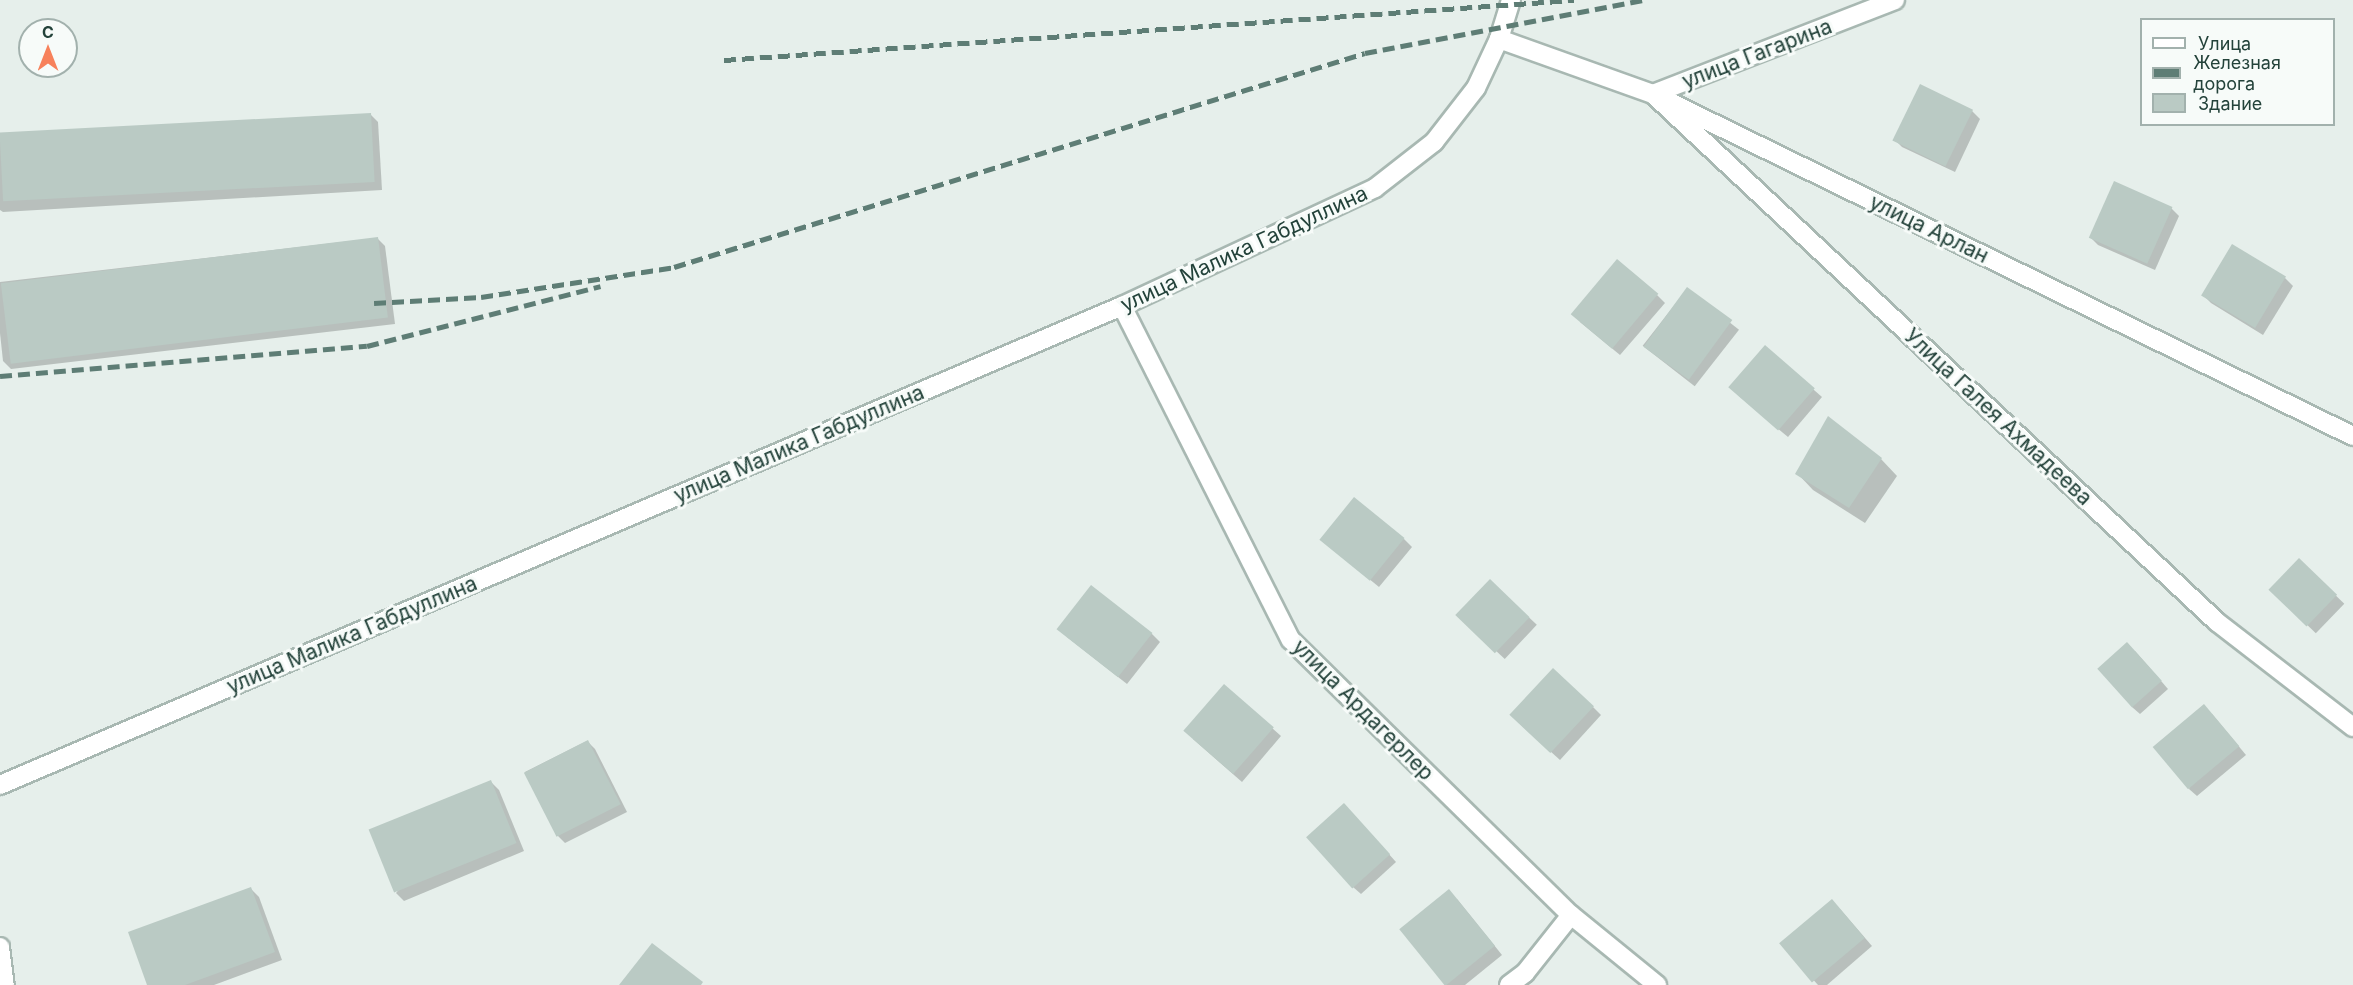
<!DOCTYPE html>
<meta charset="utf-8">
<style>
body{margin:0}
#map{position:relative;width:2353px;height:985px;overflow:hidden;background:#e6efeb;font-family:Inter,sans-serif}
div>[style]{position:absolute}
[style*='--x']{left:calc(var(--x)*1px);top:calc(var(--y)*1px);width:calc(var(--w)*1px);rotate:calc(var(--a)*1deg)}
.shadow>*{inset:0;background:#0003;transform-origin:0 0}
.building>*{inset:0;background:#bacac4;transform-origin:0 0}
.roads{filter:drop-shadow(2px 0 #a8b8b2) drop-shadow(-2px 0 #a8b8b2) drop-shadow(0 2px #a8b8b2) drop-shadow(0 -2px #a8b8b2)}
.lane>*{height:18px;margin:-9px;padding:0 9px;transform-origin:9px;border-radius:9px;background:#fff}
.street>*{height:18px;margin:-9px;padding:0 9px;transform-origin:9px;border-radius:9px;background:#fff}
.secondary>*{height:18px;margin:-9px;padding:0 9px;transform-origin:9px;border-radius:9px;background:#fff}
.rail>*{height:4.5px;margin-top:-2.25px;transform-origin:0;background:repeating-linear-gradient(90deg,#5e7d75 0 12px,transparent 0 18px)}
span{translate:-50% -50%;white-space:nowrap;text-align:center;line-height:1.15;-webkit-text-stroke:6px #f7fbf9;paint-order:stroke}
.street-label{font-size:21px;color:#23423a}
.legend{position:absolute;left:2140px;top:18px;width:195px;height:108px;box-sizing:border-box;background:#f7fbf9;border:2px solid #a2b1ad;margin:0;padding:8px 10px;list-style:none;font-size:18px;color:#23423a}
.legend li{display:flex;align-items:center;gap:12px;height:30px}
.legend b{width:30px;border:2px solid #a2b1ad}
.north{position:absolute;left:18px;top:18px;width:60px;height:60px;box-sizing:border-box;background:#f7fbf9;border:2px solid #a2b1ad;border-radius:50%;rotate:0deg;font-size:16px;font-weight:700;line-height:24px;text-align:center;color:#23423a}
.north::after{content:'';display:block;margin:auto;width:21px;height:27px;background:#f7815b;clip-path:polygon(50% 0,100% 100%,50% 72%,0 100%)}
</style>
<div id="map">
<div class="shadow">
<div style="clip-path:polygon(1972px 111px,1980px 119px,1955px 172px,1902px 147px,1894px 139px)"></div>
<div style="clip-path:polygon(370px 114px,378px 122px,382px 190px,3px 212px,0 210px,0 136px)"></div>
<div style="clip-path:polygon(2171px 208px,2179px 216px,2155px 270px,2098px 245px,2090px 237px)"></div>
<div style="clip-path:polygon(377px 238px,385px 246px,395px 324px,11px 369px,3px 361px,0 333px,0 282px)"></div>
<div style="clip-path:polygon(2285px 278px,2293px 286px,2263px 335px,2211px 303px,2203px 295px)"></div>
<div style="left:1687px;top:289px;width:66px;height:72px;rotate:38deg"></div>
<div style="clip-path:polygon(1657px 295px,1665px 303px,1620px 355px,1580px 322px)"></div>
<div style="clip-path:polygon(1766px 348px,1822px 397px,1788px 437px,1739px 396px)"></div>
<div style="clip-path:polygon(1881px 459px,1897px 476px,1865px 523px,1813px 490px,1797px 473px)"></div>
<div style="clip-path:polygon(1404px 539px,1412px 547px,1379px 587px,1330px 547px)"></div>
<div style="left:2299px;top:560px;width:63px;height:41px;rotate:44deg"></div>
<div style="left:1490px;top:581px;width:64px;height:47px;rotate:43deg"></div>
<div style="clip-path:polygon(1152px 634px,1160px 642px,1127px 684px,1067px 637px)"></div>
<div style="clip-path:polygon(2135px 651px,2168px 689px,2140px 714px,2132px 707px)"></div>
<div style="clip-path:polygon(1224px 686px,1281px 736px,1242px 782px,1193px 739px)"></div>
<div style="clip-path:polygon(1593px 707px,1601px 715px,1560px 760px,1520px 724px)"></div>
<div style="clip-path:polygon(2212px 714px,2246px 755px,2197px 796px,2189px 789px)"></div>
<div style="clip-path:polygon(587px 741px,595px 749px,627px 812px,565px 843px,557px 835px,525px 772px)"></div>
<div style="clip-path:polygon(491px 782px,499px 790px,524px 851px,404px 901px,396px 893px)"></div>
<div style="clip-path:polygon(1352px 813px,1396px 862px,1361px 894px,1353px 887px)"></div>
<div style="clip-path:polygon(251px 889px,259px 897px,282px 960px,214px 985px,149px 985px)"></div>
<div style="clip-path:polygon(1457px 899px,1502px 955px,1465px 985px,1446px 985px,1401px 929px)"></div>
<div style="clip-path:polygon(1840px 909px,1872px 946px,1827px 985px,1818px 985px,1782px 945px)"></div>
</div>
<div class="building">
<div style="left:1920px;top:84px;width:59px;height:63px;rotate:26deg"></div>
<div style="left:371px;top:113px;width:69px;height:372px;rotate:87deg"></div>
<div style="left:2114px;top:181px;width:64px;height:62px;rotate:24deg"></div>
<div style="left:378px;top:237px;width:81px;height:380px;rotate:83deg"></div>
<div style="left:2232px;top:244px;width:63px;height:60px;rotate:31deg"></div>
<div style="left:1617px;top:259px;width:54px;height:72px;rotate:40deg"></div>
<div style="left:1687px;top:287px;width:56px;height:74px;rotate:36deg"></div>
<div style="left:1765px;top:345px;width:66px;height:56px;rotate:41deg"></div>
<div style="clip-path:polygon(1828px 416px,1882px 458px,1849px 508px,1795px 474px)"></div>
<div style="left:1354px;top:497px;width:65px;height:55px;rotate:39deg"></div>
<div style="left:2299px;top:558px;width:53px;height:44px;rotate:44deg"></div>
<div style="left:1490px;top:579px;width:55px;height:50px;rotate:44deg"></div>
<div style="left:1091px;top:585px;width:78px;height:56px;rotate:38deg"></div>
<div style="left:2127px;top:642px;width:52px;height:40px;rotate:48deg"></div>
<div style="left:1553px;top:668px;width:56px;height:64px;rotate:43deg"></div>
<div style="left:1224px;top:684px;width:66px;height:62px;rotate:41deg"></div>
<div style="left:2204px;top:704px;width:55px;height:67px;rotate:50deg"></div>
<div style="left:588px;top:740px;width:72px;height:72px;rotate:63deg"></div>
<div style="left:491px;top:780px;width:68px;height:132px;rotate:68deg"></div>
<div style="left:1344px;top:803px;width:69px;height:51px;rotate:48deg"></div>
<div style="clip-path:polygon(251px 887px,275px 952px,185px 985px,147px 985px,128px 932px)"></div>
<div style="left:1449px;top:889px;width:73px;height:64px;rotate:51deg"></div>
<div style="left:1832px;top:899px;width:51px;height:69px;rotate:50deg"></div>
<div style="clip-path:polygon(652px 943px,703px 982px,701px 985px,619px 985px)"></div>
</div>
<div class="roads">
<div class="lane">
<div style="--x:1509;--y:985;--w:20;--a:-37"></div>
<div style="--x:1525;--y:973;--w:74;--a:-51.6"></div>
</div>
<div class="street">
<div style="--x:1895;--y:0;--w:260;--a:158.8"></div>
<div style="--x:1653;--y:94;--w:773;--a:43.11"></div>
<div style="--x:2217;--y:622;--w:172;--a:37.7"></div>
<div style="--x:1499;--y:39;--w:164;--a:19.7"></div>
<div style="--x:1653;--y:94;--w:779;--a:26.04"></div>
<div style="--x:1122;--y:306;--w:374;--a:63.2"></div>
<div style="--x:1291;--y:640;--w:392;--a:44.5"></div>
<div style="--x:1571;--y:915;--w:111;--a:39.1"></div>
<div style="--x:0;--y:947;--w:38;--a:83"></div>
</div>
<div class="secondary">
<div style="--x:0;--y:785;--w:1220;--a:-23.12"></div>
<div style="--x:1122;--y:306;--w:279;--a:-25"></div>
<div style="--x:1375;--y:188;--w:75;--a:-37.9"></div>
<div style="--x:1434;--y:142;--w:68;--a:-52.1"></div>
<div style="--x:1476;--y:88;--w:54;--a:-64.9"></div>
<div style="--x:1499;--y:39;--w:41;--a:-72.9"></div>
</div>
</div>
<div class="rail">
<div style="--x:724;--y:60;--w:852;--a:-4.04"></div>
<div style="--x:374;--y:303;--w:107;--a:-3.2"></div>
<div style="--x:481;--y:297;--w:195;--a:-8.8"></div>
<div style="--x:674;--y:267;--w:723;--a:-17.21"></div>
<div style="--x:1365;--y:53;--w:283;--a:-10.8"></div>
<div style="--x:0;--y:376;--w:368;--a:-4.7"></div>
<div style="--x:367;--y:346;--w:241;--a:-14.4"></div>
</div>
<div class="street-label">
<span style="left:1757px;top:54px;rotate:-21deg">улица Гагарина</span>
<span style="left:1929px;top:229px;rotate:26deg">улица Арлан</span>
<span style="left:1244px;top:249px;rotate:-25deg">улица Малика Габдуллина</span>
<span style="left:1998px;top:417px;rotate:43deg">Улица Галея Ахмадеева</span>
<span style="left:799px;top:444px;rotate:-23deg">улица Малика Габдуллина</span>
<span style="left:352px;top:635px;rotate:-23deg">улица Малика Габдуллина</span>
<span style="left:1363px;top:710px;rotate:45deg">улица Ардагерлер</span>
</div>
<ul class="legend">
<li><b style="height:8px;background:#fff"></b>Улица</li>
<li><b style="height:8px;background:#5e7d75"></b>Железная дорога</li>
<li><b style="height:16px;background:#bacac4"></b>Здание</li>
</ul>
<div class="north">С</div>
</div>
